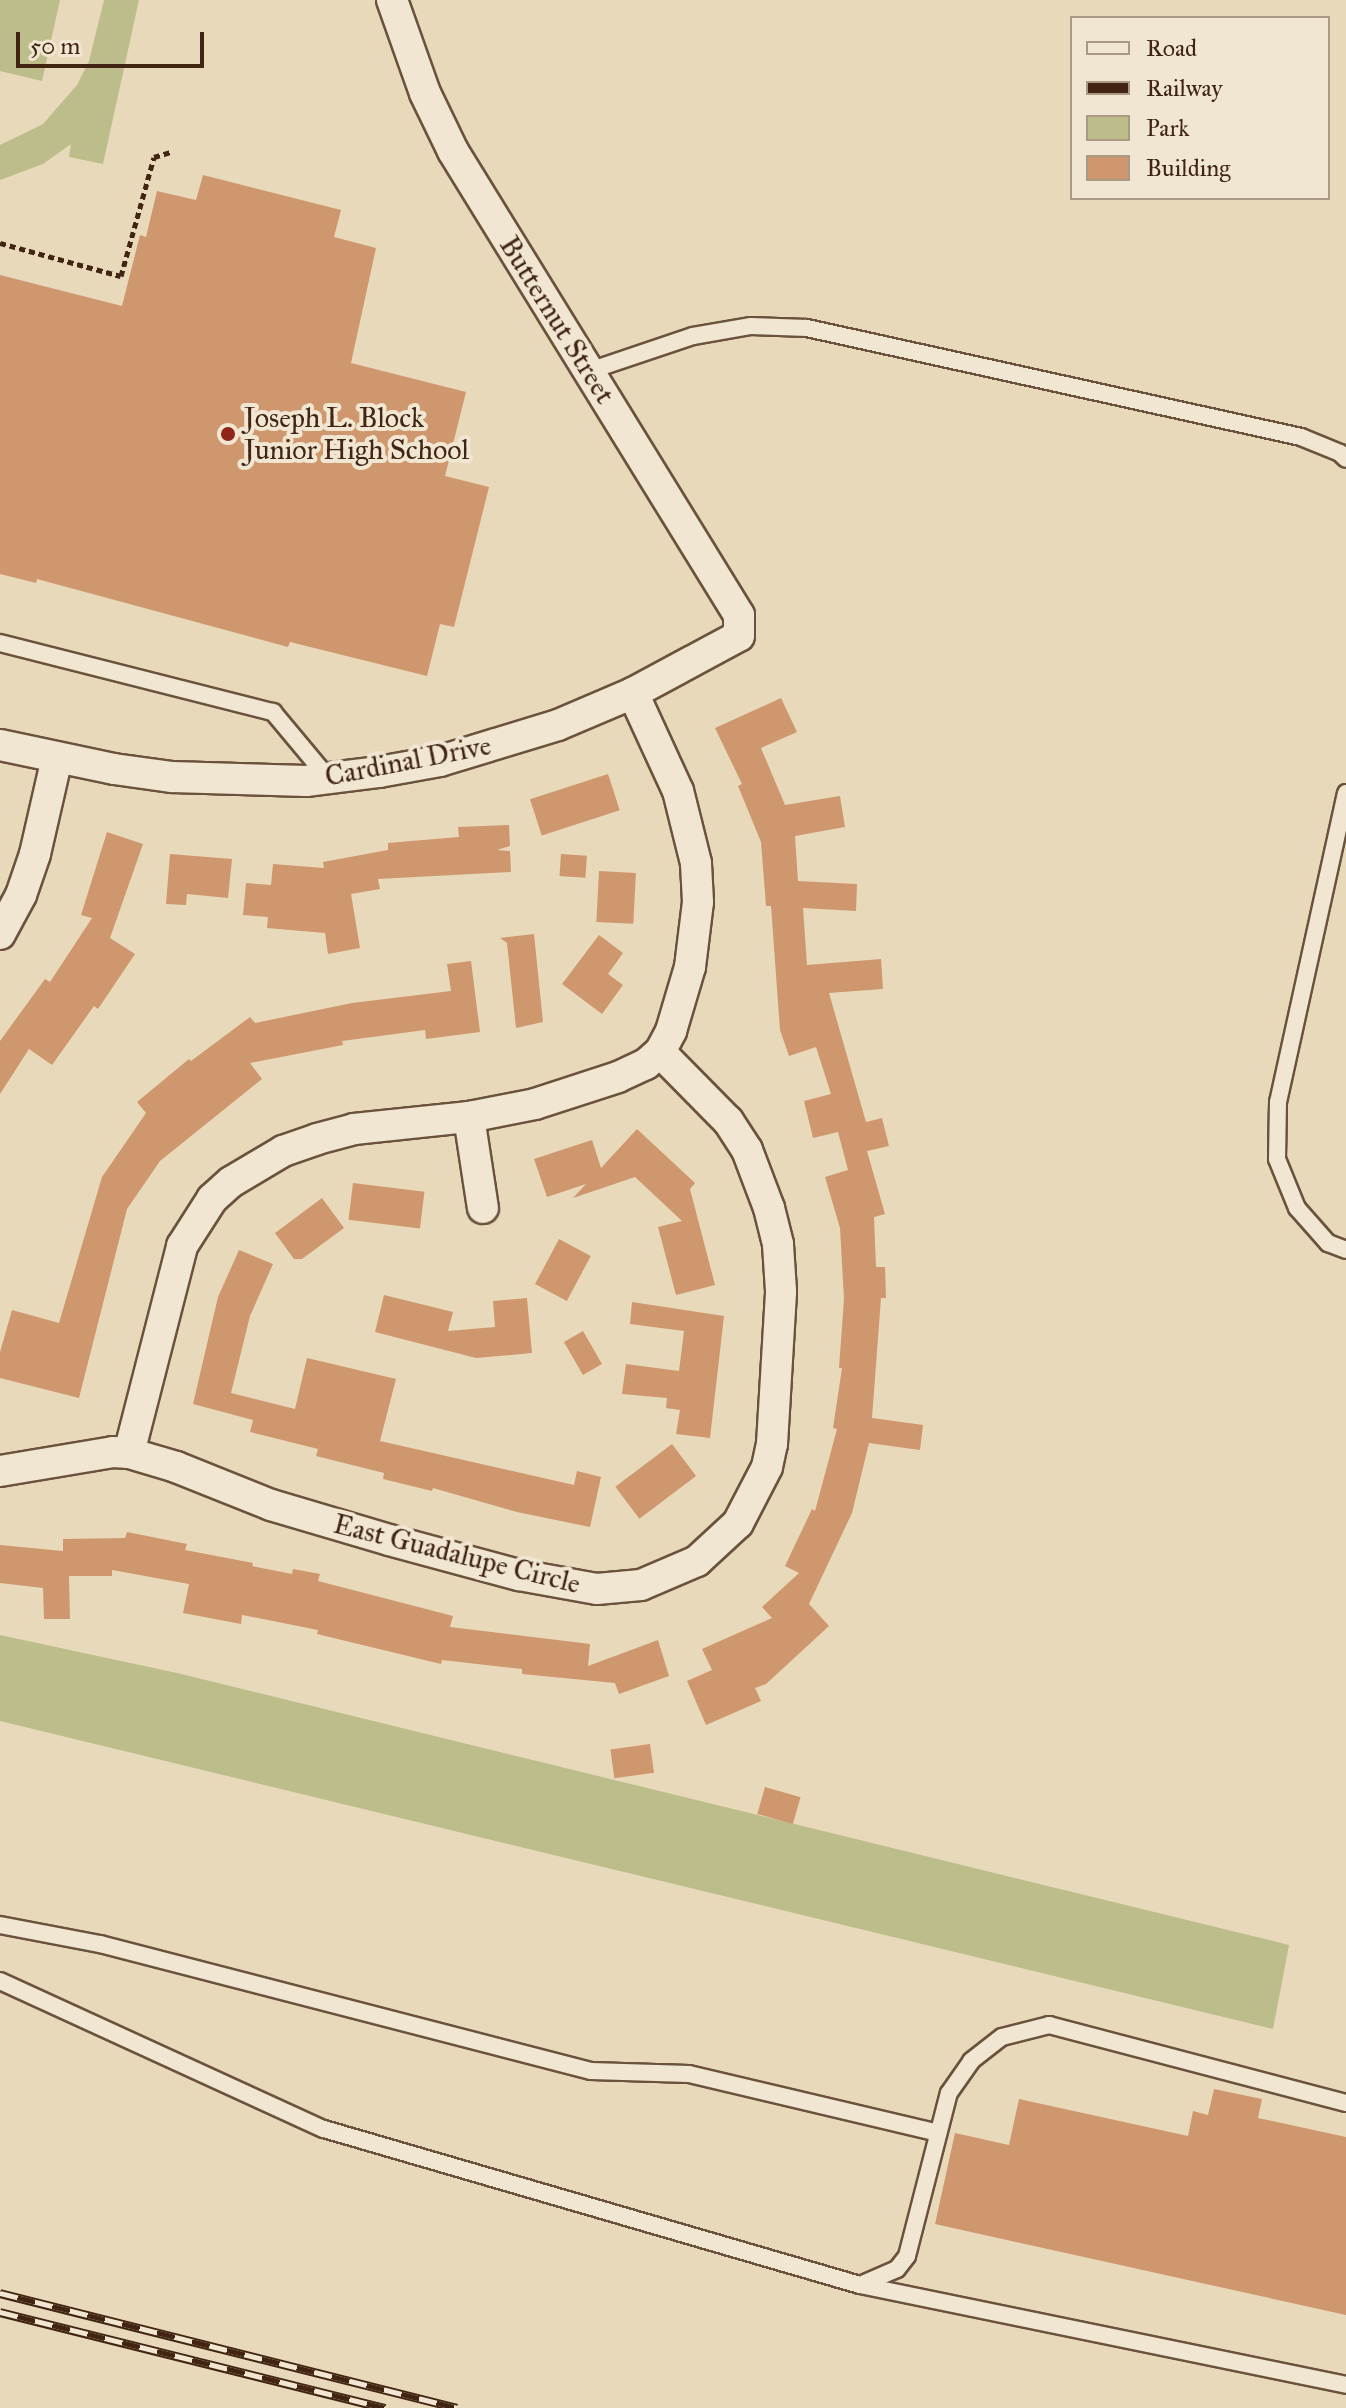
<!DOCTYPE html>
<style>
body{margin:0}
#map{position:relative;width:1346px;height:2408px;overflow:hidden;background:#e8d9ba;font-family:"IM FELL Great Primer",serif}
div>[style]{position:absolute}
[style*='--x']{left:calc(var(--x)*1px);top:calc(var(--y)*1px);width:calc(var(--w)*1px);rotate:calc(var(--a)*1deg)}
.green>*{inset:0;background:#bdbd8b}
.building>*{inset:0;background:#cf976e;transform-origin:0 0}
.path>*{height:5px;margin-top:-2.5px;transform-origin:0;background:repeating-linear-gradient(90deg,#412512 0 6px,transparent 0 10px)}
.roads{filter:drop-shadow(2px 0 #6b523c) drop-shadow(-2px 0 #6b523c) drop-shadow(0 2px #6b523c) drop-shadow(0 -2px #6b523c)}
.service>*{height:16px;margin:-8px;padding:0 8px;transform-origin:8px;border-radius:8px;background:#f0e6d2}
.minor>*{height:30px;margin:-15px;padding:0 15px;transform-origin:15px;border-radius:15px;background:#f0e6d2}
.rail>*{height:9px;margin-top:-4.5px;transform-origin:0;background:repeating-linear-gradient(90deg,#f0e6d2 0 18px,#412512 0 36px);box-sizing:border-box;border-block:2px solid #412512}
.dots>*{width:22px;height:22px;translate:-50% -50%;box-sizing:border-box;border:4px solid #f0e6d2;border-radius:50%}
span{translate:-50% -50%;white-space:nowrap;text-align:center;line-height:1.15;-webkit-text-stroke:8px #f0e6d2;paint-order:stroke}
.street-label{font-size:28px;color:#412512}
.poi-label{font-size:28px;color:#412512}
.left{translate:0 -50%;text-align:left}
.legend{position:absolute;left:1070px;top:16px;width:260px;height:184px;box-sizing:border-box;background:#f0e6d2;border:2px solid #aa9985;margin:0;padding:10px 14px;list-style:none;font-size:24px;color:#412512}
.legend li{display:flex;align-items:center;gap:16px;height:40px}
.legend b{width:40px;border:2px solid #aa9985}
.scale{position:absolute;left:16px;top:32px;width:188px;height:36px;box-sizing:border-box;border:4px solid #412512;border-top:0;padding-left:10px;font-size:24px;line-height:28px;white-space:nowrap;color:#412512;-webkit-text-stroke:6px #f0e6d2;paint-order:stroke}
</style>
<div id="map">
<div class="green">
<div style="clip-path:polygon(0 0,60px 0,42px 81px,0 71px)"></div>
<div style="clip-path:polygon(104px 0,139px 0,103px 164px,69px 157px,71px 144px,43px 164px,0 180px,0 145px,43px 124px,77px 85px,89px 61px)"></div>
<div style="clip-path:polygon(0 1635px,177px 1673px,1289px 1945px,1273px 2029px,0 1721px)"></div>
</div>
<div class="building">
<div style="clip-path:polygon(203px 175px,341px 210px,334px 237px,376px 248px,351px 363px,466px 392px,445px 476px,489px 487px,454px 627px,440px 624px,427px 676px,290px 642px,288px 647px,37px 579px,36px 583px,0 574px,0 275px,122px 306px,140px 235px,146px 237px,157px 191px,196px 200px)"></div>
<div style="clip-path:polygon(781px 698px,797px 732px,761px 748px,785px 805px,840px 796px,845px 827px,795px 836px,798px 881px,857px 884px,856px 911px,803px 908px,807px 965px,881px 959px,883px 989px,829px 993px,866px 1122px,882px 1118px,889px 1146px,867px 1151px,885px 1214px,874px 1217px,876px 1267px,885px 1267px,886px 1298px,881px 1298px,872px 1418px,923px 1425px,920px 1450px,869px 1443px,852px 1513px,809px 1604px,829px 1626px,766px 1684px,755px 1688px,761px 1701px,706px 1725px,687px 1681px,712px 1670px,702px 1649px,772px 1618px,762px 1607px,799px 1573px,785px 1566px,812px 1509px,815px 1511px,837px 1429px,833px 1428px,842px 1368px,839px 1368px,844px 1299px,840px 1228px,825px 1177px,848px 1170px,838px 1132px,813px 1138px,804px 1101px,831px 1094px,816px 1047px,789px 1056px,780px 1030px,771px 906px,766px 906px,761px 842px,738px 786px,742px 784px,715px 728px)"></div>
<div style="left:608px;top:774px;width:38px;height:82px;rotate:72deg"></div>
<div style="clip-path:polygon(509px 825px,510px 846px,497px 850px,510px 851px,511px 872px,378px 879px,380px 889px,351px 894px,360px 948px,328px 954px,325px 933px,267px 928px,268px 917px,243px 915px,246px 883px,271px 885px,273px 864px,324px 868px,323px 862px,388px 850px,388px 843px,459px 837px,458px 827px)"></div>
<div style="clip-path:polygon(107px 832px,143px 844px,110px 938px,135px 954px,98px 1009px,94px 1006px,52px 1065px,29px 1049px,0 1094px,0 1041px,45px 979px,50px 982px,92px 918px,81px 915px)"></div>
<div style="clip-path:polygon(170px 854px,232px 859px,228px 898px,187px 894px,186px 905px,166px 904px)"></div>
<div style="left:561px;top:854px;width:26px;height:22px;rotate:4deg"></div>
<div style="left:599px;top:871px;width:37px;height:51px;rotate:3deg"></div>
<div style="clip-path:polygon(534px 934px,543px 1022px,516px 1028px,507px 943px,500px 938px)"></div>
<div style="clip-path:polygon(599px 935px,623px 953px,608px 974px,623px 985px,602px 1014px,562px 984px)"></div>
<div style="clip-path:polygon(471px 961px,480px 1032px,426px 1039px,425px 1030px,342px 1041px,343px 1045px,250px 1063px,262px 1079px,160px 1161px,127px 1209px,79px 1398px,0 1378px,0 1352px,12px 1310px,59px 1323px,102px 1177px,146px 1113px,137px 1102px,189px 1059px,191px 1061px,250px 1017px,255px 1023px,352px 1003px,451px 991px,447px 964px)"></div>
<div style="clip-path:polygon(637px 1129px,695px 1183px,690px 1189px,715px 1285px,676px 1295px,658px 1227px,682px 1221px,635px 1177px,573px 1198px,586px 1184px,547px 1197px,534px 1159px,592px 1140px,601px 1168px)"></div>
<div style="left:353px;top:1183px;width:72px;height:37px;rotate:7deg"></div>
<div style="clip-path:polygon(322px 1198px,344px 1228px,302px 1259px,294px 1259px,275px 1233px)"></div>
<div style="left:559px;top:1239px;width:36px;height:51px;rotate:28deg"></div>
<div style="clip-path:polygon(239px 1250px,273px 1264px,250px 1316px,231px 1393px,295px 1409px,307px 1358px,396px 1379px,380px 1441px,574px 1485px,577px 1471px,601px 1477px,590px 1527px,517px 1512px,433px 1488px,432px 1491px,383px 1479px,384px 1473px,316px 1456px,318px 1449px,250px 1432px,253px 1420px,193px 1404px,218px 1297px)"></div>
<div style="clip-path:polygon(384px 1295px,453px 1312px,448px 1331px,495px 1327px,493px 1301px,527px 1298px,532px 1353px,476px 1358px,375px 1332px)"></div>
<div style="clip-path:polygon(632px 1302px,724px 1316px,710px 1438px,676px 1434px,680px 1410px,666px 1408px,667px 1398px,622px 1394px,626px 1364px,679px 1371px,684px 1331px,630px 1324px)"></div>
<div style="left:583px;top:1331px;width:38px;height:22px;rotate:60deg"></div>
<div style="left:672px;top:1444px;width:40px;height:71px;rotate:53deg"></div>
<div style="clip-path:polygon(127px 1532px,187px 1544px,185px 1550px,253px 1563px,252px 1566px,292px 1574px,293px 1569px,320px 1574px,318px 1581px,453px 1616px,450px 1627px,590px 1644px,588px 1666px,658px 1640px,669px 1676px,619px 1694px,615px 1683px,522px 1674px,522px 1669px,442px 1660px,441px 1664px,317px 1634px,318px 1630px,242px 1615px,241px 1624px,183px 1613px,189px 1584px,112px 1570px,112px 1576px,69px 1576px,70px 1619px,44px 1619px,43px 1588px,0 1583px,0 1545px,63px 1551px,63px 1539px,125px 1538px)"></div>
<div style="left:650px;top:1744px;width:29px;height:40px;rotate:82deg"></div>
<div style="left:765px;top:1787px;width:37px;height:28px;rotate:16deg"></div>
<div style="clip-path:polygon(1214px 2089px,1262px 2099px,1258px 2118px,1346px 2137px,1346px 2315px,935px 2224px,955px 2133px,1009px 2145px,1019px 2099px,1188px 2136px,1193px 2111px,1208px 2115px)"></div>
</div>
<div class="path">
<div style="--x:0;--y:243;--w:125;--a:15.3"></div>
<div style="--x:121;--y:276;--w:123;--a:-74.5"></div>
<div style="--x:154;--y:157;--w:17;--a:-17"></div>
</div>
<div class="roads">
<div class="service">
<div style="--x:589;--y:371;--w:110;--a:-18.6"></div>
<div style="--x:693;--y:336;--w:59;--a:-9.8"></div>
<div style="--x:751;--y:326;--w:56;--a:2"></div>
<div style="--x:807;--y:328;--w:506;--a:12.44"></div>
<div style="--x:1301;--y:437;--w:42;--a:22.3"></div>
<div style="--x:1340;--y:453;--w:8;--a:45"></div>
<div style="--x:0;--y:643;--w:282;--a:14.2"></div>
<div style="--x:273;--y:712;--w:86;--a:50.2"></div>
<div style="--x:1346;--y:793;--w:316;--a:102.4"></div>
<div style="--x:1278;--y:1102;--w:57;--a:91"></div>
<div style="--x:1277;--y:1159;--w:53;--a:67.8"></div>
<div style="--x:1297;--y:1208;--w:47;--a:48.5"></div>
<div style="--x:1328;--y:1243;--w:19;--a:21"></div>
<div style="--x:0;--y:1925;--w:102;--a:10.8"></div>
<div style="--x:100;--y:1944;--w:507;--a:14.5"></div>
<div style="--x:591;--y:2071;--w:98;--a:1.8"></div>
<div style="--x:689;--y:2074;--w:256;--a:13.3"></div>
<div style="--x:0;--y:1981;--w:356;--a:24.6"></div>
<div style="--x:324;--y:2129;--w:558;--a:16.23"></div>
<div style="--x:860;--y:2285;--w:496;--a:11.6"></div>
<div style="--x:860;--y:2285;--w:40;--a:-23.4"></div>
<div style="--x:897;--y:2269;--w:16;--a:-52"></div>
<div style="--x:907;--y:2256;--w:168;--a:-75.6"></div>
<div style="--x:949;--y:2093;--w:39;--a:-55"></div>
<div style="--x:971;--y:2061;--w:39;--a:-38"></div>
<div style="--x:1002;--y:2037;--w:49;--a:-14.3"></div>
<div style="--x:1049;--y:2025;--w:307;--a:14.7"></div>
</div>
<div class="minor">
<div style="--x:0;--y:745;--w:116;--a:11.9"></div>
<div style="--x:114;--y:769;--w:59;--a:7.9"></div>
<div style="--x:172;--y:777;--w:134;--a:1.7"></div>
<div style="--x:306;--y:781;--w:74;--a:-7"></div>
<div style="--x:379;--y:772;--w:62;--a:-10.2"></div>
<div style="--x:440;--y:761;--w:123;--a:-17"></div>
<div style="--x:558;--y:725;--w:82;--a:-23.1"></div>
<div style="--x:633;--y:693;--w:120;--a:-28.3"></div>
<div style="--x:739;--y:636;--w:21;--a:-90"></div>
<div style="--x:739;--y:615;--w:545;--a:-121.65"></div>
<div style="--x:453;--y:151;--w:64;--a:-115.8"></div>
<div style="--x:425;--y:93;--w:99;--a:-109.5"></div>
<div style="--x:0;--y:934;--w:44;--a:-61.7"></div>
<div style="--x:21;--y:895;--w:43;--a:-71.1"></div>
<div style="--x:35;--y:854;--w:98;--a:-77.1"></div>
<div style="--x:469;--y:1117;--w:92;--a:81.3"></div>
<div style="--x:129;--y:1453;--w:214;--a:-75.6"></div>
<div style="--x:182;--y:1246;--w:56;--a:-57.4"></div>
<div style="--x:212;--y:1199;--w:25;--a:-42"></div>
<div style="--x:231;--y:1182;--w:61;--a:-30.8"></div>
<div style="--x:283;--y:1151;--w:36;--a:-19"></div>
<div style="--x:317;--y:1139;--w:38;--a:-15"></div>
<div style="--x:354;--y:1129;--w:116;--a:-6"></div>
<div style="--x:469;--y:1117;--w:67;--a:-11.1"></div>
<div style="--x:535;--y:1104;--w:87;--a:-18"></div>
<div style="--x:618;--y:1077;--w:31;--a:-25"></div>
<div style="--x:646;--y:1064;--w:18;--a:-41"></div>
<div style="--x:660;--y:1052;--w:24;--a:-62"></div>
<div style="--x:671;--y:1031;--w:67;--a:-73.5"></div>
<div style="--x:690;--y:967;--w:65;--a:-83"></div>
<div style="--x:698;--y:902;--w:39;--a:-93"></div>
<div style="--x:696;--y:863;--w:74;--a:-104"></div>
<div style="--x:678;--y:791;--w:108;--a:-114.7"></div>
<div style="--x:0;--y:1471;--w:115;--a:-9.5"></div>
<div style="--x:113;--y:1452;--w:16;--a:4"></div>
<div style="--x:129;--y:1453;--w:49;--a:16.6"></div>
<div style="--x:176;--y:1467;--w:102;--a:21.8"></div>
<div style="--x:271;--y:1505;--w:123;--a:16.5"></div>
<div style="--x:389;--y:1540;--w:135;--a:15.1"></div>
<div style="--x:519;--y:1575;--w:79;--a:10.2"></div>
<div style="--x:597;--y:1589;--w:44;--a:-5.2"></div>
<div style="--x:641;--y:1585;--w:61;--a:-23.2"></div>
<div style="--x:697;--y:1561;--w:56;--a:-42.8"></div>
<div style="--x:738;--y:1523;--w:63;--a:-62.6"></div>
<div style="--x:767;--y:1467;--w:24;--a:-78"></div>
<div style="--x:772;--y:1444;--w:153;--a:-86.6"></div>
<div style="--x:781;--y:1291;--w:47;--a:-93.7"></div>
<div style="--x:778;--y:1244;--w:37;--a:-104"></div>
<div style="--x:769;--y:1208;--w:62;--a:-110.8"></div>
<div style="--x:747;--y:1150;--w:35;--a:-123"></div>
<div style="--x:728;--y:1121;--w:97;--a:-134.6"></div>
</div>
</div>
<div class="rail">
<div style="--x:0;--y:2293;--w:471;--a:14.1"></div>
<div style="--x:0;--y:2312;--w:397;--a:14"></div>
</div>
<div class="dots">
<div style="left:228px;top:434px;background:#8f2418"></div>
</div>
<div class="street-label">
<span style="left:557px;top:320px;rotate:58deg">Butternut Street</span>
<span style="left:408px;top:761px;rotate:-11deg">Cardinal Drive</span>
<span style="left:457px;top:1554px;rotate:14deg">East Guadalupe Circle</span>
</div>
<div class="poi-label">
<span class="left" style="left:244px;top:434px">Joseph L. Block<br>Junior High School</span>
</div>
<ul class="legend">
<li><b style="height:10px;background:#f0e6d2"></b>Road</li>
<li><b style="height:10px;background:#412512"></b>Railway</li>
<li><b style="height:22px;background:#bdbd8b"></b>Park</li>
<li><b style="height:22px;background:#cf976e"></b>Building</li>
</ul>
<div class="scale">50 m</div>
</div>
